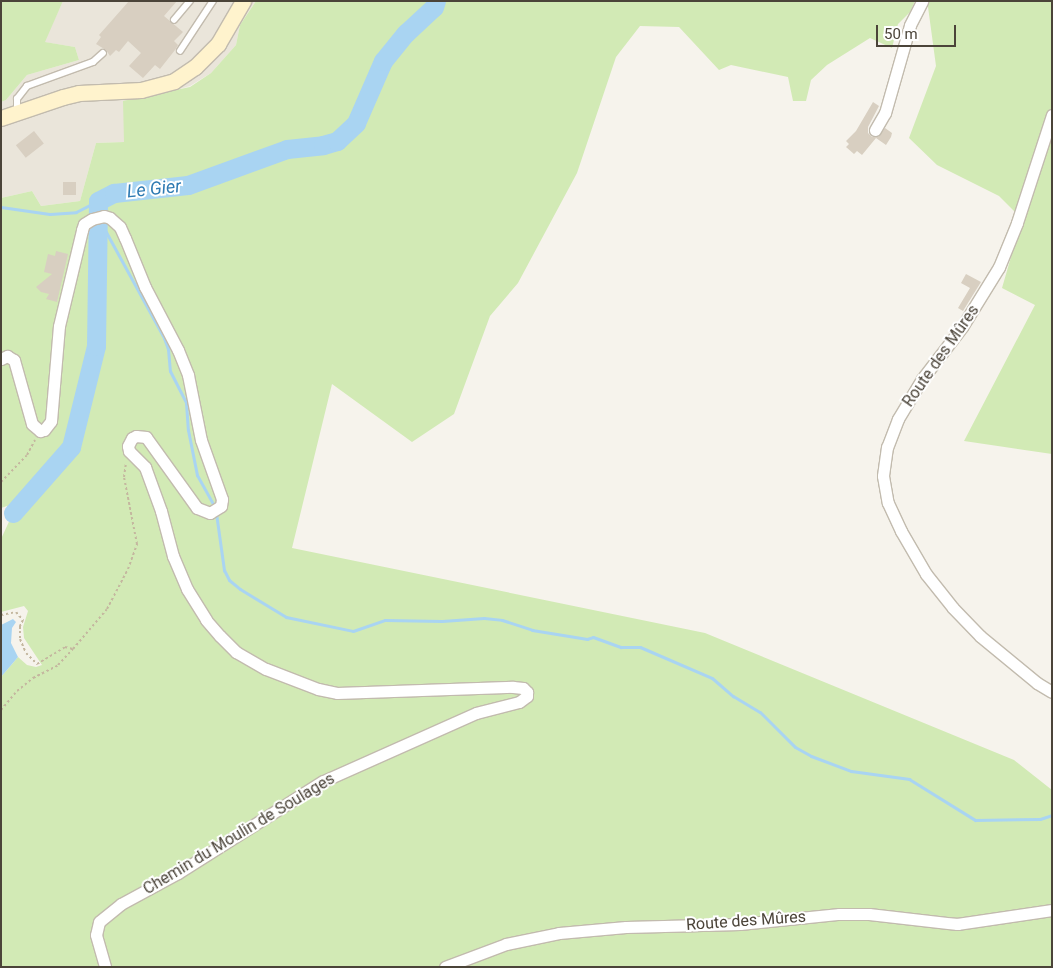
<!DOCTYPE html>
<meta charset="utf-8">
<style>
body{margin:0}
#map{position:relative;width:1053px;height:968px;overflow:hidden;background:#f6f3ec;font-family:Roboto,sans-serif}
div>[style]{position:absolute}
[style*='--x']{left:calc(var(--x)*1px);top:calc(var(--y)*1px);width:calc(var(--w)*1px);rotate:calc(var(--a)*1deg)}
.residential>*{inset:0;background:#eae5da}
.green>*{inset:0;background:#d2eab5}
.water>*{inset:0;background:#a9d4f2}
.stream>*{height:3px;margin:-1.5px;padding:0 1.5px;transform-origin:1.5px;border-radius:1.5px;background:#a9d4f2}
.river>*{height:19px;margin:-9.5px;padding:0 9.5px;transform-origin:9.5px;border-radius:9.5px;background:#a9d4f2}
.building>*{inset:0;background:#d8cfc1;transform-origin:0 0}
.path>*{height:2px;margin-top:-1px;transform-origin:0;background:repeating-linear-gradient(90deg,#c4b79f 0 2.5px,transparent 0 5px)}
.roads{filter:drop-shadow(1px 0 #c2bbae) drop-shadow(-1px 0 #c2bbae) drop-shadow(0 1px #c2bbae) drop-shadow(0 -1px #c2bbae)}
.lane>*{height:5.5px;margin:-2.75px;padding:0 2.75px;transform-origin:2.75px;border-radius:2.75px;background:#fff}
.street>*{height:11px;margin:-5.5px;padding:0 5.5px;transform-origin:5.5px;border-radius:5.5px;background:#fff}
.secondary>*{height:15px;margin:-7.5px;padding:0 7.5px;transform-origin:7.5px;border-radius:7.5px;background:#fff3cd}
span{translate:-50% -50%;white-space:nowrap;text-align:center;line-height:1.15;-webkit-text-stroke:4px #fff;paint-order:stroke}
.street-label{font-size:16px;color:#4b4439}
.water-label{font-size:18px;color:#2e7ab2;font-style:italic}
.frame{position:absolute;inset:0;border:2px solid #4b4439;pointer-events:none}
.scale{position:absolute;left:876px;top:25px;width:80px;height:22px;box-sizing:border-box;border:2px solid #4b4439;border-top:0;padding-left:6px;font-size:15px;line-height:18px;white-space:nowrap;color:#4b4439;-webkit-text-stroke:4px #fff;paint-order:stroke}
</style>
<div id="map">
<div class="residential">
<div style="clip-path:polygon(63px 1px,256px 1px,240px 25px,236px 45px,211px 73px,190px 86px,159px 95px,124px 142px,96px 143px,80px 201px,41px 206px,32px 191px,1px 198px,1px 102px,6px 100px,27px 75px,79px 60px,75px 47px,44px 42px)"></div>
</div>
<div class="green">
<div style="clip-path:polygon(1px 1px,63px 1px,45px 42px,75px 47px,79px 60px,27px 75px,6px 100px,1px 102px)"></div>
<div style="clip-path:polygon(256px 1px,915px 1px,910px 12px,898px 24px,892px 48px,870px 38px,827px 65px,811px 80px,806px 101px,793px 101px,788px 77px,731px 65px,719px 70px,679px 27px,640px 26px,616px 57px,577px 173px,518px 283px,490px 316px,454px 414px,412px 442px,332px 384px,292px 548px,705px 633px,1014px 760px,1052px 790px,1052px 967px,1px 967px,1px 677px,18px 657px,27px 665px,36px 667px,42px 665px,24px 638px,23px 627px,28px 611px,24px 606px,1px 612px,1px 539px,13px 513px,7px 506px,1px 508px,1px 198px,32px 191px,41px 206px,80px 201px,96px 143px,124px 142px,123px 101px,190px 87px,211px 73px,236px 45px,240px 25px)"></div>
<div style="clip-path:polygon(918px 1px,1052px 1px,1052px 454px,964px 441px,1035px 305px,1002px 288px,1022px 219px,999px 196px,937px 165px,909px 138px,936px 66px,928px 7px)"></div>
</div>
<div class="water">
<div style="clip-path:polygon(13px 619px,16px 622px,12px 628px,11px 643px,18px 657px,1px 677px,1px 625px)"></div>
</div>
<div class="stream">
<div style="--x:1;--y:207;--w:49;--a:8.1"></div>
<div style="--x:50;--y:214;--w:26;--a:-4"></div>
<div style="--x:76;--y:212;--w:25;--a:-27"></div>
<div style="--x:98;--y:221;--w:14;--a:54"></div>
<div style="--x:106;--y:232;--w:121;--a:61.3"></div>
<div style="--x:164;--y:338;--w:12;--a:70"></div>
<div style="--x:168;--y:349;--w:22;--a:85"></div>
<div style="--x:170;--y:371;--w:36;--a:63"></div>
<div style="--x:186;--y:403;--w:27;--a:86"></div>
<div style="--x:188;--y:430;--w:46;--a:78.7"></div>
<div style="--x:197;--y:475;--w:37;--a:61"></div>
<div style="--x:216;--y:513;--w:58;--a:82"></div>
<div style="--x:224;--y:570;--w:11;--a:63"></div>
<div style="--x:229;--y:580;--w:14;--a:39"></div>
<div style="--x:240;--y:589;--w:54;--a:31.3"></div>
<div style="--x:286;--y:617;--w:68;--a:11.8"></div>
<div style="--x:353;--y:631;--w:34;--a:-19"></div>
<div style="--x:385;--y:620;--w:57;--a:1"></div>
<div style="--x:442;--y:621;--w:42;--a:-4.1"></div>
<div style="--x:484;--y:618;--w:18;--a:6"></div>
<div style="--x:502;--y:620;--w:32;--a:18"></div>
<div style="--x:532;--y:630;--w:56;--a:9.3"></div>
<div style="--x:587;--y:639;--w:6;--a:-18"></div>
<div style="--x:593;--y:637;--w:30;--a:20"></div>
<div style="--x:621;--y:647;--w:19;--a:0"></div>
<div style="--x:640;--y:647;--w:78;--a:23.3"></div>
<div style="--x:712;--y:678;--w:28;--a:41"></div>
<div style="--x:733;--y:696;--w:31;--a:31"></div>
<div style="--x:760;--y:712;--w:49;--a:45"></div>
<div style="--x:795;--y:747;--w:18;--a:29"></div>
<div style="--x:811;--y:756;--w:43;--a:20.6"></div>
<div style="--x:851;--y:771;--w:59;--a:7.9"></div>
<div style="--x:909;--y:779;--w:78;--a:31.8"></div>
<div style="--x:975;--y:820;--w:65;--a:-0.9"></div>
<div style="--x:1040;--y:819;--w:13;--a:-18"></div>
</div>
<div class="river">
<div style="--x:13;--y:513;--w:88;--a:-48.7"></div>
<div style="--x:71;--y:447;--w:104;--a:-76.1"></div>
<div style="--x:96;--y:346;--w:145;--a:-89.2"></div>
<div style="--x:98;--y:201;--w:18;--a:-27"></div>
<div style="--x:114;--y:193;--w:74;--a:-6.2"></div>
<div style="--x:188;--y:185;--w:105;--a:-20"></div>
<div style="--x:287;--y:149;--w:36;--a:-6"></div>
<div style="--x:323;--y:145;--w:15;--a:-16"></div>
<div style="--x:337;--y:141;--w:26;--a:-43"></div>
<div style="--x:356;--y:123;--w:68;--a:-66.5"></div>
<div style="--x:383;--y:61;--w:36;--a:-51"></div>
<div style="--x:406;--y:33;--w:38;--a:-43"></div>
<div style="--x:434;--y:7;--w:6;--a:-72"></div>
</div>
<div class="building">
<div style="clip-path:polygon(129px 1px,177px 1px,164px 16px,183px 32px,174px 41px,178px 45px,175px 50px,160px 69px,155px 65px,143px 78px,129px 66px,141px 53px,128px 41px,119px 52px,116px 50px,110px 56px,106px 50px,96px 44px,101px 37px,99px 35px)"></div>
<div style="clip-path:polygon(873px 102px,879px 106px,868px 127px,868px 133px,872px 137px,878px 137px,885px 128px,892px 133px,891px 137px,886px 145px,876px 138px,862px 155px,857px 151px,854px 154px,846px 147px,849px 144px,846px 141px,856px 131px)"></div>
<div style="left:34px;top:131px;width:16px;height:23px;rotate:52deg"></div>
<div style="left:63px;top:182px;width:13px;height:13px"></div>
<div style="clip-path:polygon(56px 251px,68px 254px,57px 302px,46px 299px,49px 294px,41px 292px,36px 287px,52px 274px,44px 272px,48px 254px,55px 256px)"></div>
<div style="clip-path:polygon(966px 274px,981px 282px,963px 311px,958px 308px,970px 288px,961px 283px)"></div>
</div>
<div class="path">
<div style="--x:1;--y:482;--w:37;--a:-46"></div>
<div style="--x:27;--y:455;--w:17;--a:-62"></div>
<div style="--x:1;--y:615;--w:15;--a:-11"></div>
<div style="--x:16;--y:612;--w:11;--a:49"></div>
<div style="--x:23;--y:620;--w:7;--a:117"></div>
<div style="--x:20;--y:626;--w:13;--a:90"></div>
<div style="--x:20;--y:639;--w:15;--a:67"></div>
<div style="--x:26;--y:653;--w:16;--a:45"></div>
<div style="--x:37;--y:664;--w:33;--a:-31"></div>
<div style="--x:65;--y:647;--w:8;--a:14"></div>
<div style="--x:1;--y:710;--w:25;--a:-50"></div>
<div style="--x:17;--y:691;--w:21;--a:-39"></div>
<div style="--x:33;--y:678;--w:28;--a:-27"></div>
<div style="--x:58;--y:665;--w:22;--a:-47"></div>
<div style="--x:73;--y:649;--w:52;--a:-49.6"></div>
<div style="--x:107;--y:609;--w:45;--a:-62.3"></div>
<div style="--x:128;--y:569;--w:27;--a:-70"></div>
<div style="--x:137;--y:544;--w:68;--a:-101"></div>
<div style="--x:124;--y:477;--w:15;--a:-82"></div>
</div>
<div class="roads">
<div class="lane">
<div style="--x:174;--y:20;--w:25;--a:-50"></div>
<div style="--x:180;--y:51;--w:60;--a:-56.6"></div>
<div style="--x:17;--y:112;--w:13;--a:-90"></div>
<div style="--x:17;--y:99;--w:16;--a:-52"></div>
<div style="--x:27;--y:86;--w:70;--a:-20"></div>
<div style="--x:93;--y:62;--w:13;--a:-42"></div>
</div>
<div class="street">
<div style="--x:1052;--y:115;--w:114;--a:108"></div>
<div style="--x:1017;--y:223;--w:48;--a:112.2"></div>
<div style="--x:999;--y:267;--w:70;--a:121.7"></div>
<div style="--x:962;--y:327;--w:66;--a:127.6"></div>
<div style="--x:922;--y:379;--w:47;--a:121"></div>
<div style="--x:898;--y:419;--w:30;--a:111"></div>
<div style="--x:887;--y:447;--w:29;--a:98"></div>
<div style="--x:883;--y:476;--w:27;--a:80"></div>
<div style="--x:888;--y:503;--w:31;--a:65"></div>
<div style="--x:901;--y:531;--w:50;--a:59.8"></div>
<div style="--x:926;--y:574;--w:43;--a:51.5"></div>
<div style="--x:953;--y:608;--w:39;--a:46"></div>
<div style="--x:980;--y:636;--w:74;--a:39.5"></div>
<div style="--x:1037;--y:683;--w:17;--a:31"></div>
<div style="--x:875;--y:130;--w:20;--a:-60"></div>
<div style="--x:885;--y:113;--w:91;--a:-74.1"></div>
<div style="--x:910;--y:25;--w:27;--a:-63"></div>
<div style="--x:1;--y:359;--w:7;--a:-27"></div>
<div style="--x:7;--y:356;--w:8;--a:30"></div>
<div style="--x:14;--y:360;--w:66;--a:74.3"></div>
<div style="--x:32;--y:424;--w:11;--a:41"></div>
<div style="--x:40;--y:431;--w:4;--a:-14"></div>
<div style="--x:44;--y:430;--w:11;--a:-52"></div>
<div style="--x:51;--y:421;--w:95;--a:-85.2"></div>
<div style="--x:59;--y:326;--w:99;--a:-76.5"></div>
<div style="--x:82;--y:230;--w:6;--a:-72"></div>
<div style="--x:84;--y:224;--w:9;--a:-32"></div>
<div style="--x:92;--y:219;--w:12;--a:-14"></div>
<div style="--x:104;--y:216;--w:6;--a:18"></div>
<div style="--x:110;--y:218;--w:13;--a:42"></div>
<div style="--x:120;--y:227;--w:12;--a:66"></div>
<div style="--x:125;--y:238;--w:53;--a:67.8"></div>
<div style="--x:145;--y:287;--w:71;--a:62.4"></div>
<div style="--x:178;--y:350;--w:27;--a:68"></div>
<div style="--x:188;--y:375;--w:66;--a:78.7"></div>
<div style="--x:201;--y:440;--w:63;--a:70.4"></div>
<div style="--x:222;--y:499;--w:7;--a:98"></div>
<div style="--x:221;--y:506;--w:13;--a:148"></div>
<div style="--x:210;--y:513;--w:14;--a:-159"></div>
<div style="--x:197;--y:508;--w:87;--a:-125.7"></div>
<div style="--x:146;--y:437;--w:10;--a:-174"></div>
<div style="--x:136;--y:436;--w:4;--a:153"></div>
<div style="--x:132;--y:438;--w:9;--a:117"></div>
<div style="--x:128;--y:446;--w:5;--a:79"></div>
<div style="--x:129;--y:451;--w:23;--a:45"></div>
<div style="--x:145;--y:467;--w:47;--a:70"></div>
<div style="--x:161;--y:511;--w:47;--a:75.1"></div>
<div style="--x:173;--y:556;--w:36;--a:67"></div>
<div style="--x:187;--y:589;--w:36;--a:58"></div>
<div style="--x:206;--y:620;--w:21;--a:49"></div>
<div style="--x:220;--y:636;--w:23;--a:45"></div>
<div style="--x:236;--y:652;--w:34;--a:30"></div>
<div style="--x:266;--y:669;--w:56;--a:21"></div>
<div style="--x:318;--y:689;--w:19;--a:12"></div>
<div style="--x:337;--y:693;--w:176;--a:-2"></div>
<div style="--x:513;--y:687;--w:10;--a:6"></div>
<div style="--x:523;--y:688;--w:6;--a:45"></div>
<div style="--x:527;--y:692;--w:4;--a:90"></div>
<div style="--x:527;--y:696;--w:10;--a:143"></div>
<div style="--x:519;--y:702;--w:44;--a:165.7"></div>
<div style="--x:476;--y:713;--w:167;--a:156"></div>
<div style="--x:323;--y:781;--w:172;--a:147.6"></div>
<div style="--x:178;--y:873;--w:65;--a:151.5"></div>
<div style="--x:121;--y:904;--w:28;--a:141"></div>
<div style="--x:99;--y:922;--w:13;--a:103"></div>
<div style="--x:96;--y:935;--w:33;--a:74"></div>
<div style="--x:445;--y:967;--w:65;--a:-20.7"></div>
<div style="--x:506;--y:944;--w:54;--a:-11.7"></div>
<div style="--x:559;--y:933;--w:67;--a:-5.1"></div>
<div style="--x:626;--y:927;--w:114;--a:-1.5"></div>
<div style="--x:740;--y:924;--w:100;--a:-5.8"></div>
<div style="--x:839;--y:914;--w:30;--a:0"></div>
<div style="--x:869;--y:914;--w:89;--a:6.5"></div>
<div style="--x:957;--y:924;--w:96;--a:-8.4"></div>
</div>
<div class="secondary">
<div style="--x:1;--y:118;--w:65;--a:-18.7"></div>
<div style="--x:63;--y:97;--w:16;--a:-14"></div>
<div style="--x:79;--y:93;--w:62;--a:-2.8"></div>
<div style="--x:141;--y:90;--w:34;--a:-15"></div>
<div style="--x:174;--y:81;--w:25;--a:-34"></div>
<div style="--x:195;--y:67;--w:33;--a:-45"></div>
<div style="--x:218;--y:44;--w:50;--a:-59.8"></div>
</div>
</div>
<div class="street-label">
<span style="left:941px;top:356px;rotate:-55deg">Route des Mûres</span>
<span style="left:239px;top:834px;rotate:-31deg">Chemin du Moulin de Soulages</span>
<span style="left:746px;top:921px;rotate:-4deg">Route des Mûres</span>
</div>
<div class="water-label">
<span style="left:154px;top:189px;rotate:-6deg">Le Gier</span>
</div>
<div class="frame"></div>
<div class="scale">50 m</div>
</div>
